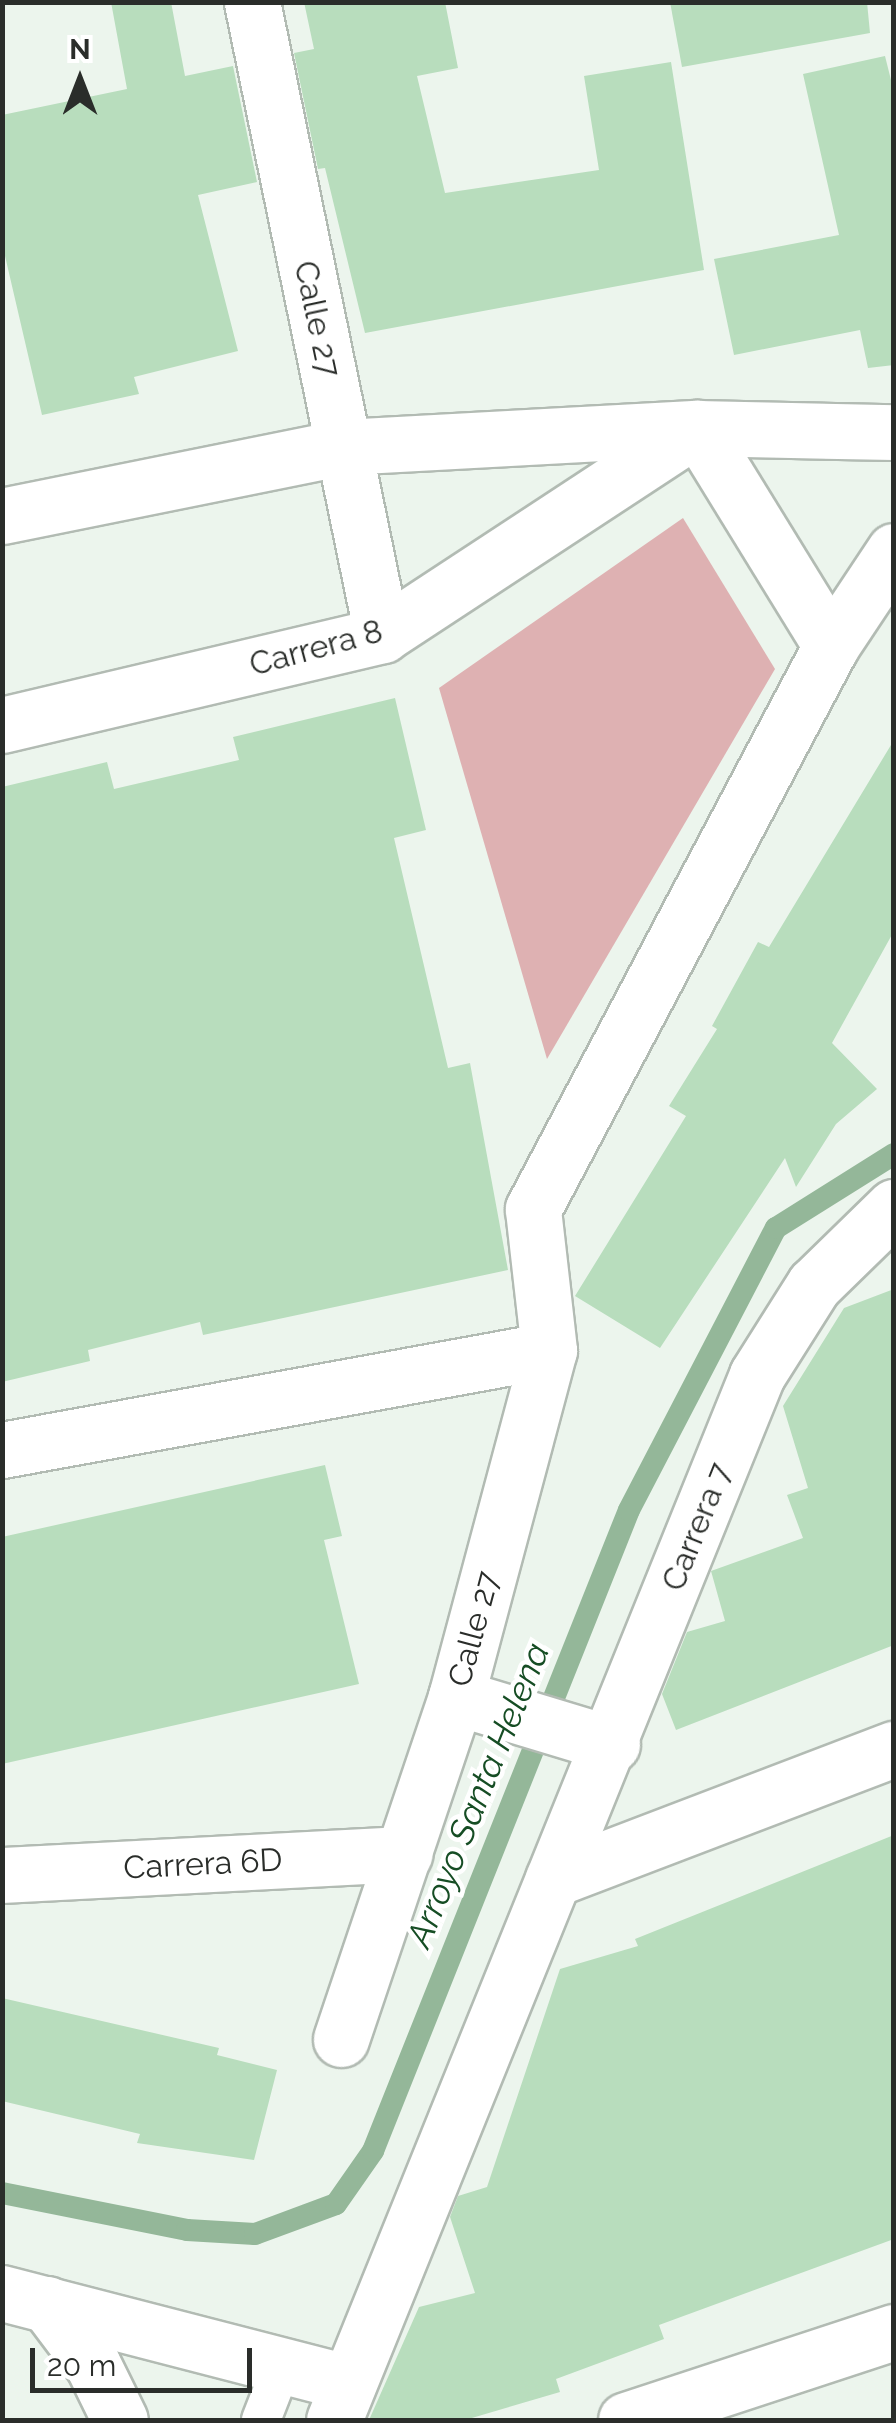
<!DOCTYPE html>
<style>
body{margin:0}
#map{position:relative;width:896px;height:2423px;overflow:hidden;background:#ecf5ed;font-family:Raleway,sans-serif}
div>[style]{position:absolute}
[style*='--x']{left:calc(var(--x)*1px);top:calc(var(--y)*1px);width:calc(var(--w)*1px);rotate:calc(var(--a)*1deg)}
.green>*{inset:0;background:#deb1b2}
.stream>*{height:22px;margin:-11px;padding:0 11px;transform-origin:11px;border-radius:11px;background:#94b799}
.building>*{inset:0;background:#b8ddbd}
.roads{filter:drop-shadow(2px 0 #b2bbb3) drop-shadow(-2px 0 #b2bbb3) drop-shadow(0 2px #b2bbb3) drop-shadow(0 -2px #b2bbb3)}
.service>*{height:38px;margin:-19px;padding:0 19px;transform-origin:19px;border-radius:19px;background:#fff}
.minor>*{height:55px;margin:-27.5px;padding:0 27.5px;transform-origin:27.5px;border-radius:27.5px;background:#fff}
span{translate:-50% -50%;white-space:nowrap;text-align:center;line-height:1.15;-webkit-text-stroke:9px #fff;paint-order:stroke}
.street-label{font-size:32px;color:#2a2d2a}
.water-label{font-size:35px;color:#164d24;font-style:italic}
.frame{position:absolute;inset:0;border:5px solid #2a2d2a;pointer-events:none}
.north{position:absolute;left:30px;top:30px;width:100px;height:100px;-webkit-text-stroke:8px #fff;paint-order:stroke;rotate:0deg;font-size:28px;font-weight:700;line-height:40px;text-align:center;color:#2a2d2a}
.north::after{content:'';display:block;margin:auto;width:35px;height:45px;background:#2a2d2a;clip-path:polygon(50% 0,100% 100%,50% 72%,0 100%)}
.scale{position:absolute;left:30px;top:2348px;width:222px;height:45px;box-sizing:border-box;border:5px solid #2a2d2a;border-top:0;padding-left:12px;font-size:30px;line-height:35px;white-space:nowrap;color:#2a2d2a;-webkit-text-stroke:8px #fff;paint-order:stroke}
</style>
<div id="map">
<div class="green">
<div style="clip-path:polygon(683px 518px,775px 669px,547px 1059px,439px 688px)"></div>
</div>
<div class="stream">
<div style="--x:2;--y:2193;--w:189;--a:11.3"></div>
<div style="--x:187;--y:2230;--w:68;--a:3.4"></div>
<div style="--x:255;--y:2234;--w:86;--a:-20.3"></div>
<div style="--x:336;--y:2204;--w:65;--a:-55.1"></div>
<div style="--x:373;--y:2151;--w:690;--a:-68.23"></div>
<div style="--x:629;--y:1510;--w:318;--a:-62.5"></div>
<div style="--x:776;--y:1228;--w:139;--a:-32.1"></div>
</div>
<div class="building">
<div style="clip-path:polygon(111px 2px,171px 2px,185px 76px,233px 66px,257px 182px,198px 195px,238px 351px,134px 377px,139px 394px,42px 415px,2px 243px,2px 115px,127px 89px)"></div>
<div style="clip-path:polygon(304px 2px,445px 2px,458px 68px,417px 76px,445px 193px,599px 170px,584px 76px,671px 62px,704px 270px,365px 333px,325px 168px,318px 169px,294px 53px,314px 49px)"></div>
<div style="clip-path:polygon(670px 2px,867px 2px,870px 33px,682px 67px)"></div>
<div style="clip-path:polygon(885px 56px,894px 92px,894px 365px,868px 368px,860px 330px,734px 355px,714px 259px,839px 235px,803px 74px)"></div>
<div style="clip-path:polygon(395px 698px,426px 830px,394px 838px,448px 1068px,470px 1063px,508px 1270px,203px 1335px,200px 1322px,88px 1350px,90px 1361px,2px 1382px,2px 787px,107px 762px,114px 789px,239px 760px,233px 737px)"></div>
<div style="clip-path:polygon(894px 740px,894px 931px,832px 1043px,877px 1089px,836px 1124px,796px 1187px,785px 1158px,660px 1348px,575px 1296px,686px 1116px,669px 1106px,717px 1029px,712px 1026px,758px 942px,769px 947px)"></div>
<div style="clip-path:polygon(894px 1289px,894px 1645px,676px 1730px,662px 1694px,687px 1632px,725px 1621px,711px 1571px,803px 1538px,787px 1495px,808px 1488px,783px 1406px,844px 1308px)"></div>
<div style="clip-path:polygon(325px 1465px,342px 1536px,324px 1540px,359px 1684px,2px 1764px,2px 1537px)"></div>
<div style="clip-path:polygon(894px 1835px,894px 2239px,659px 2325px,664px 2339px,556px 2379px,560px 2392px,465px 2420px,369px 2420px,419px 2307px,475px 2293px,450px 2217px,458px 2196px,487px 2187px,560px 1969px,638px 1946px,635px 1939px)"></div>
<div style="clip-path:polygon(2px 1998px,219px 2048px,217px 2055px,277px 2070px,254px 2160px,137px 2143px,140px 2134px,2px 2101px)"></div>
</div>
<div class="roads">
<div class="service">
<div style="--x:261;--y:2420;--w:63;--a:-68.7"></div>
</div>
<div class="minor">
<div style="--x:252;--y:2;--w:646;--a:78.39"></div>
<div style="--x:697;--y:428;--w:256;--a:58.4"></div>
<div style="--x:2;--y:516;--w:348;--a:-11.4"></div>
<div style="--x:343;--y:447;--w:355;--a:-3.1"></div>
<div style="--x:697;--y:428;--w:197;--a:1.2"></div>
<div style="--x:2;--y:725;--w:391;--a:-13.3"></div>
<div style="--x:382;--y:635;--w:377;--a:-33.3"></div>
<div style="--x:2;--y:1450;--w:556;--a:-10.36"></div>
<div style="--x:456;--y:1697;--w:163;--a:16.8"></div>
<div style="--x:2;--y:1875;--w:403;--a:-3"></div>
<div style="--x:553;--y:1879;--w:365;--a:-20.9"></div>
<div style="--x:341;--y:2039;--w:361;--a:-71.4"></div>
<div style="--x:456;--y:1697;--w:359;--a:-75"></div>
<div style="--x:549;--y:1350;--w:142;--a:-96.5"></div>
<div style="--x:533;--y:1209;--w:637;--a:-62.11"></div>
<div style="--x:831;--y:646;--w:114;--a:-56.4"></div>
<div style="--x:2;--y:2293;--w:358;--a:14.5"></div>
<div style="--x:47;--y:2304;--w:76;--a:53"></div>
<div style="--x:93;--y:2365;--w:61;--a:63.9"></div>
<div style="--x:334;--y:2420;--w:1127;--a:-67.96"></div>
<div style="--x:757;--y:1375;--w:107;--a:-57.7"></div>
<div style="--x:814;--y:1285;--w:112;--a:-44.3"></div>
<div style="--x:626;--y:2420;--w:282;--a:-18.2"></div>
</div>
</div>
<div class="street-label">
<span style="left:317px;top:319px;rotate:78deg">Calle 27</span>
<span style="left:316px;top:648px;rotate:-15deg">Carrera 8</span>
<span style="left:697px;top:1527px;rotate:-68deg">Carrera 7</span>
<span style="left:474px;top:1629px;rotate:-75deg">Calle 27</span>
<span style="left:203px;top:1864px;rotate:-3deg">Carrera 6D</span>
</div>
<div class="water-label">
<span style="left:478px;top:1795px;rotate:-68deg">Arroyo Santa Helena</span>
</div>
<div class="frame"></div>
<div class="north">N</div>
<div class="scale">20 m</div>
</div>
